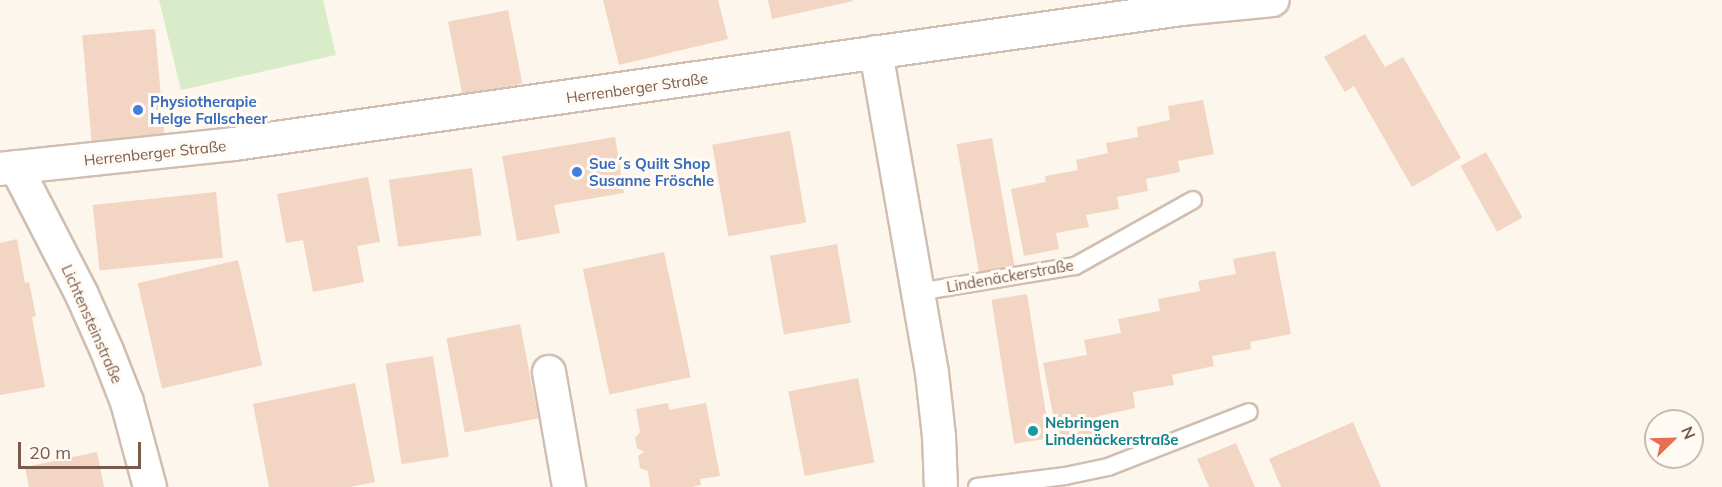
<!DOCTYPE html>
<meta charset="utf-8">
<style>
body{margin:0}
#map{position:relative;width:1722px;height:487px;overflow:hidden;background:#fdf6ec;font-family:Mulish,sans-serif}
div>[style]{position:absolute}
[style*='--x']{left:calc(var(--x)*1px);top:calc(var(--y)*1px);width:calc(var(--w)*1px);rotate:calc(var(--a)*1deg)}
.green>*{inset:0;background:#d8ecc9}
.building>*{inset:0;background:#f3d5c3;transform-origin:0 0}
.roads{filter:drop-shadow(2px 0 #d1beb0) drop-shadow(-2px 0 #d1beb0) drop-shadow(0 2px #d1beb0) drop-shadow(0 -2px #d1beb0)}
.service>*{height:16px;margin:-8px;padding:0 8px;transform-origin:8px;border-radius:8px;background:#fff}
.minor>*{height:32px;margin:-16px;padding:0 16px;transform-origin:16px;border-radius:16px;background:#fff}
.dots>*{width:16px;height:16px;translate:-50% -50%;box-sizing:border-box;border:3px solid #fffaf3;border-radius:50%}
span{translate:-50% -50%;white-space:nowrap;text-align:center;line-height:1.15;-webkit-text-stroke:6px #fffaf3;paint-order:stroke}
.street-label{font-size:15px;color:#7a5c4d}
.shop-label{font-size:15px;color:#366cbe;font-weight:700}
.left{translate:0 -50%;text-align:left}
.culture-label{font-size:15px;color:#0d838f;font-weight:700}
.north{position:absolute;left:1644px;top:409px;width:60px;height:60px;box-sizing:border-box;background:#fffaf3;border:2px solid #cabbb1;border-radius:50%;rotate:67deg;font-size:16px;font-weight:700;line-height:24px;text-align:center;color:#7a5c4d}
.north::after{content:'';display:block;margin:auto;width:21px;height:27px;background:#e76f51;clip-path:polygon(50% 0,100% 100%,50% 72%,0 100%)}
.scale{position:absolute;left:18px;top:442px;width:123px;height:27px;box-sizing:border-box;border:3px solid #7a5c4d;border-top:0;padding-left:8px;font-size:18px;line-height:21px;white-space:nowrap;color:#7a5c4d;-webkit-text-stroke:4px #fffaf3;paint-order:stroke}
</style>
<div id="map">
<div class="green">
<div style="clip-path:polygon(159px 0,323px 0,336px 55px,181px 90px)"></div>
</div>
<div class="building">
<div style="clip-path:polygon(603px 0,718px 0,728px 39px,619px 65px)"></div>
<div style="clip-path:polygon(768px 0,853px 0,853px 1px,772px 19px)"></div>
<div style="left:508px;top:10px;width:75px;height:61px;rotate:79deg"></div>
<div style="left:155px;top:29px;width:109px;height:73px;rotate:85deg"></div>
<div style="clip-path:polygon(1365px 34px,1385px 67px,1403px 57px,1461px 158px,1412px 187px,1354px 86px,1345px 92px,1324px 57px)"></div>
<div style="clip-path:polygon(1203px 100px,1214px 154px,1178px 161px,1180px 172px,1146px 179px,1148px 191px,1117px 197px,1119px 209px,1086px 215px,1089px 227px,1056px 233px,1059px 249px,1024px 256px,1011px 189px,1046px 182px,1045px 176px,1078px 170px,1076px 160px,1108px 153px,1106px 143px,1138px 137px,1137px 127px,1170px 120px,1168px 106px)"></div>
<div style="left:790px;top:131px;width:93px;height:79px;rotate:80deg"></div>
<div style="clip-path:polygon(615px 137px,624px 193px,554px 205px,560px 233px,517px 241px,502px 156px)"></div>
<div style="left:992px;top:138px;width:132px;height:36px;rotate:80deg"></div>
<div style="left:1486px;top:152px;width:75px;height:29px;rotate:61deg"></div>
<div style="left:472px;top:168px;width:68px;height:84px;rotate:82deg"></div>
<div style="clip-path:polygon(368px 177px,380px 242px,357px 246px,364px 282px,313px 292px,303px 240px,286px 243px,277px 194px)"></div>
<div style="left:216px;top:192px;width:66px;height:124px;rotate:84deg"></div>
<div style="clip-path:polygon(17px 239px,25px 283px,29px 282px,36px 316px,32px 317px,45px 387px,0 395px,0 243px)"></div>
<div style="left:837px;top:244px;width:80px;height:68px;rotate:80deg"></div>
<div style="clip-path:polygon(1275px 251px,1291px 334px,1250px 342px,1251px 349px,1212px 356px,1214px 366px,1172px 375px,1174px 385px,1133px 392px,1135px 408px,1099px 416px,1102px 432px,1058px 440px,1043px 363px,1087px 355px,1084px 340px,1121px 333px,1118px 319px,1160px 311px,1158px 299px,1200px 291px,1198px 281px,1236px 274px,1233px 259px)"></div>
<div style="left:664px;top:252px;width:128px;height:83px;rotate:78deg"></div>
<div style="left:238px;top:260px;width:108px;height:103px;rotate:77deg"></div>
<div style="left:1027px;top:294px;width:146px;height:36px;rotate:81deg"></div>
<div style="left:520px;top:324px;width:96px;height:75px;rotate:79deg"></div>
<div style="left:433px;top:356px;width:102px;height:48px;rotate:81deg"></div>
<div style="left:858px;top:378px;width:86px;height:71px;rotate:79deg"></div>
<div style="clip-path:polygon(355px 383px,375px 482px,350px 487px,269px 487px,253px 404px)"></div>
<div style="clip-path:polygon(668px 403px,669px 410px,706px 403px,720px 476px,700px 479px,701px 485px,691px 487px,650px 487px,648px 471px,640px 468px,638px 456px,644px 452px,637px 448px,635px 438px,640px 432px,636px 409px)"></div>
<div style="clip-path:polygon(1353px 422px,1381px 487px,1281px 487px,1269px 459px)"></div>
<div style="clip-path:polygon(1236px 443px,1255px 487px,1209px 487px,1197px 459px)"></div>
<div style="clip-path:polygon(97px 452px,104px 487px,29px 487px,25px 467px)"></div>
</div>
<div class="roads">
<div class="service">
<div style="--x:918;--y:292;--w:159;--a:-9.4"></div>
<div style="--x:1075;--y:266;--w:135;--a:-29.2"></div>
<div style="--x:977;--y:487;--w:89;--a:-7.1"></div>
<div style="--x:1065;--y:476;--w:44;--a:-11.8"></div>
<div style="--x:1108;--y:467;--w:151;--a:-21.3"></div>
</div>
<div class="minor">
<div style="--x:876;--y:52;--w:326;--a:80.1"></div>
<div style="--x:932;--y:373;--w:63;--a:83.7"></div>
<div style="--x:939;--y:436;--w:51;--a:87.8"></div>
<div style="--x:16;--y:167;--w:144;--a:62.7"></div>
<div style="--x:82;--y:295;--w:61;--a:65.9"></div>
<div style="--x:107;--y:351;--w:55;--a:68.6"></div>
<div style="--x:127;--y:402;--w:88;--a:74.9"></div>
<div style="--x:0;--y:169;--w:235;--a:-6.1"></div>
<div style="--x:234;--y:144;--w:957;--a:-8.11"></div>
<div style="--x:1181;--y:9;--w:92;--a:-5.6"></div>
<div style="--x:549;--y:372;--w:117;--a:80.1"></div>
</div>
</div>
<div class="dots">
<div style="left:138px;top:110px;background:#3f7fe0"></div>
<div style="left:577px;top:172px;background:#3f7fe0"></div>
<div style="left:1033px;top:431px;background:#0f9aa8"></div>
</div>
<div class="street-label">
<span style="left:637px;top:88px;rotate:-8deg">Herrenberger Straße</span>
<span style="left:155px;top:153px;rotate:-6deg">Herrenberger Straße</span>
<span style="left:1010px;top:276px;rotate:-10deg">Lindenäckerstraße</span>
<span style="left:92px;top:324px;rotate:66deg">Lichtensteinstraße</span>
</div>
<div class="shop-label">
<span class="left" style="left:150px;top:110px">Physiotherapie<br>Helge Fallscheer</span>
<span class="left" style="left:589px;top:172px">Sue´s Quilt Shop<br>Susanne Fröschle</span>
</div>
<div class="culture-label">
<span class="left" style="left:1045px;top:431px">Nebringen<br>Lindenäckerstraße</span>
</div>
<div class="north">N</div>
<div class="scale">20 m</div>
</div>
